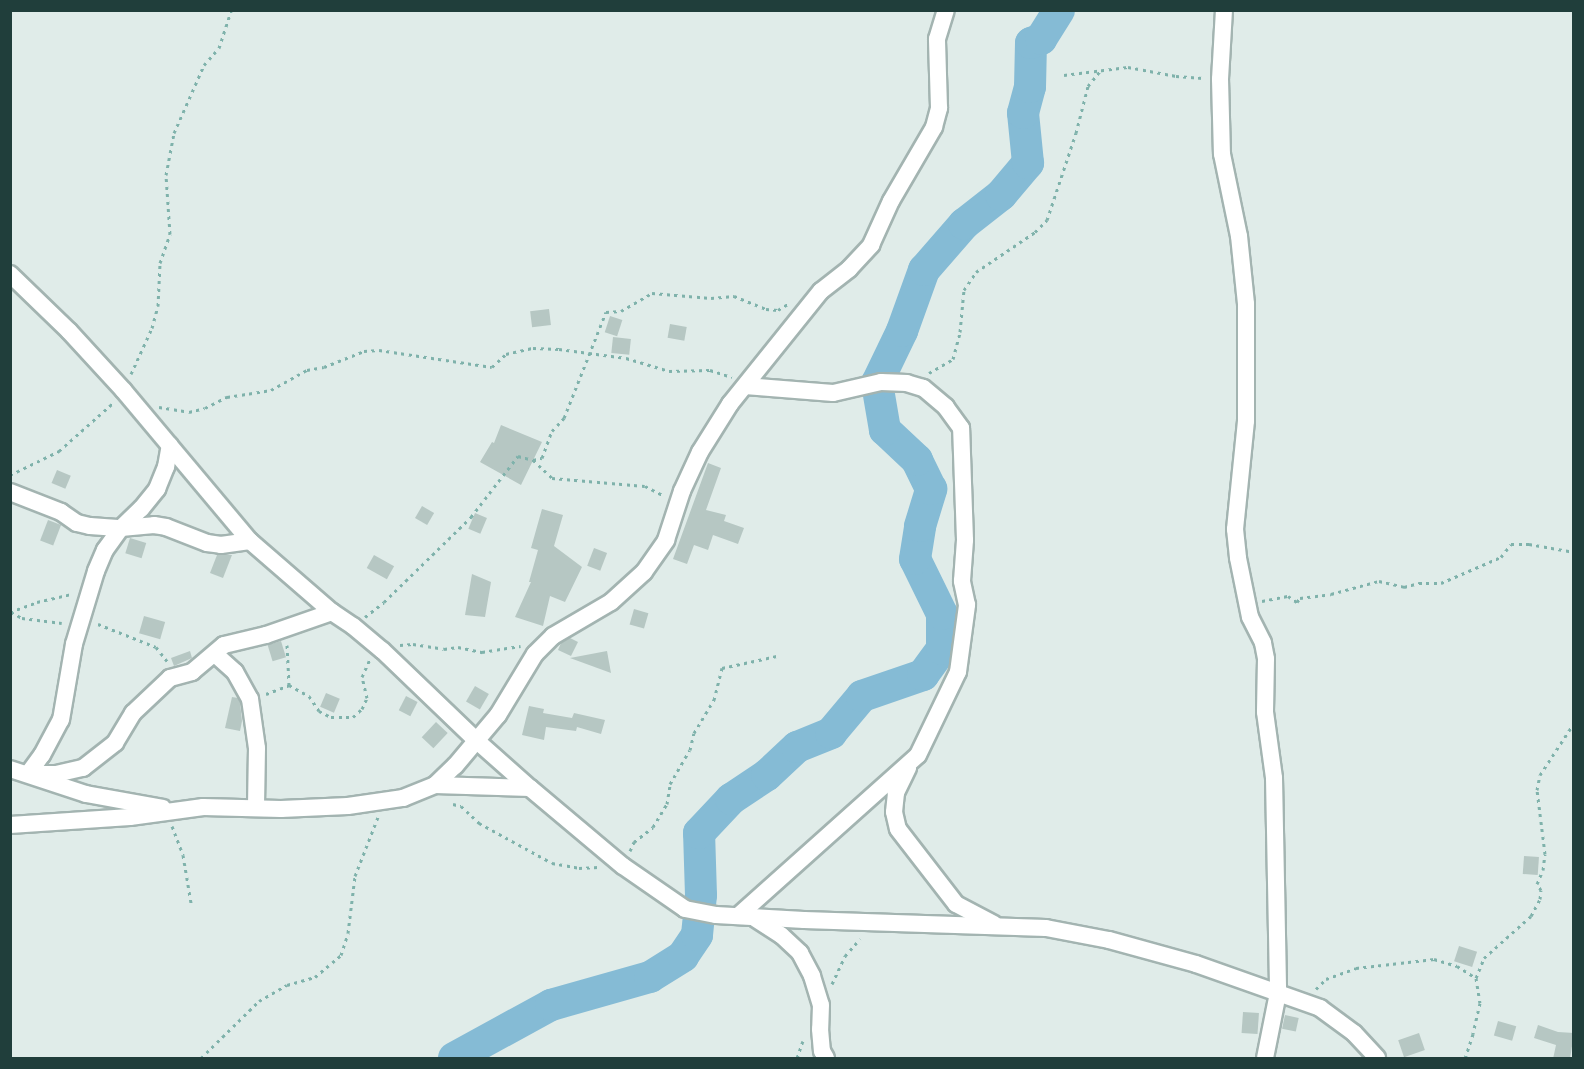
<!DOCTYPE html>
<style>
body{margin:0}
#map{position:relative;width:1584px;height:1069px;overflow:hidden;background:#e0ece9;font-family:"Open Sans",sans-serif}
div>[style]{position:absolute}
[style*='--x']{left:calc(var(--x)*1px);top:calc(var(--y)*1px);width:calc(var(--w)*1px);rotate:calc(var(--a)*1deg)}
.river>*{height:32px;margin:-16px;padding:0 16px;transform-origin:16px;border-radius:16px;background:#85bbd5}
.building>*{inset:0;background:#b6c7c3;transform-origin:0 0}
.path>*{height:3px;margin-top:-1.5px;transform-origin:0;background:repeating-linear-gradient(90deg,#7fb2ab 0 3px,transparent 0 7.5px)}
.roads{filter:drop-shadow(2px 0 #a3b4b1) drop-shadow(-2px 0 #a3b4b1) drop-shadow(0 2px #a3b4b1) drop-shadow(0 -2px #a3b4b1)}
.minor>*{height:16px;margin:-8px;padding:0 8px;transform-origin:8px;border-radius:8px;background:#fff}
span{translate:-50% -50%;white-space:nowrap;text-align:center;line-height:1.15;-webkit-text-stroke:6px #f1f9f6;paint-order:stroke}
.frame{position:absolute;inset:0;border:12px solid #203e3b;pointer-events:none}
</style>
<div id="map">
<div class="river">
<div style="--x:454;--y:1058;--w:111;--a:-28.7"></div>
<div style="--x:551;--y:1005;--w:103;--a:-15.8"></div>
<div style="--x:650;--y:977;--w:39;--a:-32"></div>
<div style="--x:683;--y:956;--w:25;--a:-56"></div>
<div style="--x:697;--y:935;--w:40;--a:-84.3"></div>
<div style="--x:701;--y:895;--w:62;--a:-91.8"></div>
<div style="--x:699;--y:833;--w:47;--a:-46.7"></div>
<div style="--x:731;--y:799;--w:43;--a:-33.7"></div>
<div style="--x:767;--y:775;--w:41;--a:-43"></div>
<div style="--x:797;--y:747;--w:37;--a:-22"></div>
<div style="--x:831;--y:733;--w:48;--a:-50"></div>
<div style="--x:862;--y:696;--w:65;--a:-19"></div>
<div style="--x:923;--y:675;--w:32;--a:-54"></div>
<div style="--x:942;--y:649;--w:35;--a:-90"></div>
<div style="--x:942;--y:614;--w:61;--a:-116.1"></div>
<div style="--x:915;--y:559;--w:33;--a:-81"></div>
<div style="--x:920;--y:526;--w:39;--a:-73"></div>
<div style="--x:931;--y:489;--w:32;--a:-116"></div>
<div style="--x:917;--y:460;--w:44;--a:-136.8"></div>
<div style="--x:885;--y:430;--w:48;--a:-99.7"></div>
<div style="--x:877;--y:383;--w:58;--a:-64.3"></div>
<div style="--x:902;--y:331;--w:65;--a:-70.2"></div>
<div style="--x:924;--y:270;--w:61;--a:-49"></div>
<div style="--x:964;--y:224;--w:47;--a:-38.1"></div>
<div style="--x:1001;--y:195;--w:42;--a:-49.8"></div>
<div style="--x:1028;--y:163;--w:50;--a:-95.7"></div>
<div style="--x:1023;--y:113;--w:27;--a:-75"></div>
<div style="--x:1030;--y:87;--w:44;--a:-88.7"></div>
<div style="--x:1031;--y:43;--w:11;--a:-22"></div>
<div style="--x:1041;--y:39;--w:34;--a:-58"></div>
</div>
<div class="building">
<div style="left:549px;top:309px;width:16px;height:19px;rotate:83deg"></div>
<div style="left:610px;top:316px;width:13px;height:17px;rotate:18deg"></div>
<div style="left:670px;top:324px;width:17px;height:14px;rotate:10deg"></div>
<div style="left:613px;top:337px;width:18px;height:16px;rotate:6deg"></div>
<div style="clip-path:polygon(501px 425px,542px 442px,521px 485px,480px 462px,492px 442px,494px 443px)"></div>
<div style="clip-path:polygon(708px 463px,721px 468px,706px 510px,726px 515px,724px 521px,744px 528px,738px 544px,713px 535px,708px 550px,694px 545px,687px 564px,673px 559px)"></div>
<div style="left:57px;top:470px;width:15px;height:14px;rotate:23deg"></div>
<div style="left:422px;top:506px;width:14px;height:14px;rotate:30deg"></div>
<div style="clip-path:polygon(542px 509px,563px 515px,554px 546px,582px 567px,565px 602px,550px 596px,543px 626px,515px 617px,531px 582px,529px 582px,538px 550px,531px 548px)"></div>
<div style="left:475px;top:513px;width:13px;height:17px;rotate:23deg"></div>
<div style="left:48px;top:520px;width:14px;height:22px;rotate:21deg"></div>
<div style="left:130px;top:538px;width:17px;height:16px;rotate:17deg"></div>
<div style="left:594px;top:548px;width:14px;height:19px;rotate:21deg"></div>
<div style="clip-path:polygon(217px 555px,232px 555px,223px 578px,210px 573px)"></div>
<div style="left:374px;top:555px;width:23px;height:15px;rotate:29deg"></div>
<div style="clip-path:polygon(472px 574px,491px 582px,485px 617px,465px 615px)"></div>
<div style="left:634px;top:609px;width:15px;height:16px;rotate:16deg"></div>
<div style="left:144px;top:616px;width:22px;height:18px;rotate:16deg"></div>
<div style="clip-path:polygon(570px 638px,578px 642px,571px 656px,558px 650px,561px 643px)"></div>
<div style="left:281px;top:641px;width:17px;height:14px;rotate:73deg"></div>
<div style="clip-path:polygon(190px 651px,192px 658px,174px 666px,171px 658px)"></div>
<div style="clip-path:polygon(607px 651px,611px 673px,570px 658px)"></div>
<div style="left:475px;top:686px;width:16px;height:18px;rotate:30deg"></div>
<div style="left:326px;top:693px;width:15px;height:15px;rotate:23deg"></div>
<div style="left:406px;top:696px;width:13px;height:16px;rotate:27deg"></div>
<div style="clip-path:polygon(232px 697px,238px 698px,240px 702px,242px 721px,240px 731px,225px 728px)"></div>
<div style="clip-path:polygon(529px 706px,544px 709px,543px 713px,572px 718px,574px 713px,605px 720px,601px 734px,577px 727px,576px 731px,546px 727px,544px 740px,522px 735px)"></div>
<div style="left:436px;top:722px;width:16px;height:21px;rotate:43deg"></div>
<div style="left:1524px;top:856px;width:15px;height:18px;rotate:4deg"></div>
<div style="left:1459px;top:946px;width:19px;height:16px;rotate:18deg"></div>
<div style="left:1243px;top:1012px;width:16px;height:21px;rotate:4deg"></div>
<div style="left:1285px;top:1015px;width:14px;height:14px;rotate:12deg"></div>
<div style="left:1498px;top:1021px;width:19px;height:15px;rotate:16deg"></div>
<div style="clip-path:polygon(1538px 1025px,1558px 1032px,1574px 1033px,1570px 1059px,1553px 1059px,1556px 1045px,1534px 1038px)"></div>
<div style="left:1419px;top:1033px;width:18px;height:22px;rotate:71deg"></div>
</div>
<div class="path">
<div style="--x:1064;--y:75;--w:64;--a:-7.1"></div>
<div style="--x:1128;--y:67;--w:49;--a:10.6"></div>
<div style="--x:1176;--y:76;--w:27;--a:4"></div>
<div style="--x:929;--y:373;--w:28;--a:-30"></div>
<div style="--x:953;--y:359;--w:28;--a:-75"></div>
<div style="--x:960;--y:332;--w:42;--a:-84.6"></div>
<div style="--x:964;--y:290;--w:22;--a:-56"></div>
<div style="--x:976;--y:272;--w:71;--a:-34.1"></div>
<div style="--x:1035;--y:232;--w:17;--a:-45"></div>
<div style="--x:1047;--y:220;--w:92;--a:-71.6"></div>
<div style="--x:1076;--y:133;--w:49;--a:-75.7"></div>
<div style="--x:1088;--y:86;--w:22;--a:-51"></div>
<div style="--x:131;--y:374;--w:51;--a:-65.5"></div>
<div style="--x:152;--y:328;--w:23;--a:-75"></div>
<div style="--x:158;--y:306;--w:43;--a:-87.3"></div>
<div style="--x:160;--y:263;--w:31;--a:-71"></div>
<div style="--x:170;--y:234;--w:59;--a:-93.9"></div>
<div style="--x:166;--y:175;--w:43;--a:-79.2"></div>
<div style="--x:174;--y:133;--w:74;--a:-66.2"></div>
<div style="--x:204;--y:65;--w:23;--a:-49"></div>
<div style="--x:219;--y:48;--w:40;--a:-72"></div>
<div style="--x:159;--y:407;--w:30;--a:9"></div>
<div style="--x:189;--y:412;--w:16;--a:-14"></div>
<div style="--x:205;--y:408;--w:25;--a:-27"></div>
<div style="--x:227;--y:397;--w:45;--a:-9"></div>
<div style="--x:271;--y:390;--w:41;--a:-29.1"></div>
<div style="--x:307;--y:370;--w:17;--a:-10"></div>
<div style="--x:324;--y:367;--w:43;--a:-21.8"></div>
<div style="--x:364;--y:351;--w:15;--a:-4"></div>
<div style="--x:379;--y:350;--w:114;--a:8.6"></div>
<div style="--x:492;--y:367;--w:19;--a:-43"></div>
<div style="--x:506;--y:354;--w:28;--a:-13"></div>
<div style="--x:533;--y:348;--w:26;--a:2"></div>
<div style="--x:559;--y:349;--w:68;--a:7.7"></div>
<div style="--x:626;--y:358;--w:45;--a:16.8"></div>
<div style="--x:669;--y:371;--w:41;--a:-1.4"></div>
<div style="--x:710;--y:370;--w:23;--a:18"></div>
<div style="--x:533;--y:460;--w:26;--a:43"></div>
<div style="--x:552;--y:478;--w:93;--a:4.9"></div>
<div style="--x:645;--y:486;--w:20;--a:27"></div>
<div style="--x:10;--y:475;--w:55;--a:-26.1"></div>
<div style="--x:59;--y:451;--w:74;--a:-41.7"></div>
<div style="--x:1262;--y:601;--w:26;--a:-11"></div>
<div style="--x:1288;--y:596;--w:11;--a:34"></div>
<div style="--x:1297;--y:602;--w:5;--a:-53"></div>
<div style="--x:1300;--y:598;--w:31;--a:-7"></div>
<div style="--x:1331;--y:594;--w:50;--a:-15.2"></div>
<div style="--x:1379;--y:581;--w:26;--a:13"></div>
<div style="--x:1404;--y:587;--w:16;--a:-15"></div>
<div style="--x:1419;--y:583;--w:22;--a:0"></div>
<div style="--x:1441;--y:583;--w:65;--a:-23.4"></div>
<div style="--x:1501;--y:557;--w:16;--a:-52"></div>
<div style="--x:1511;--y:544;--w:18;--a:0"></div>
<div style="--x:1529;--y:544;--w:46;--a:10.1"></div>
<div style="--x:10;--y:612;--w:29;--a:-20"></div>
<div style="--x:37;--y:602;--w:36;--a:-13"></div>
<div style="--x:11;--y:612;--w:13;--a:29"></div>
<div style="--x:22;--y:618;--w:40;--a:7.1"></div>
<div style="--x:365;--y:617;--w:24;--a:-38"></div>
<div style="--x:384;--y:602;--w:122;--a:-44.3"></div>
<div style="--x:471;--y:517;--w:77;--a:-52.4"></div>
<div style="--x:518;--y:456;--w:16;--a:15"></div>
<div style="--x:533;--y:460;--w:9;--a:-13"></div>
<div style="--x:542;--y:458;--w:29;--a:-70"></div>
<div style="--x:552;--y:431;--w:18;--a:-47"></div>
<div style="--x:564;--y:418;--w:114;--a:-68.4"></div>
<div style="--x:606;--y:312;--w:15;--a:-4"></div>
<div style="--x:621;--y:311;--w:36;--a:-30"></div>
<div style="--x:652;--y:293;--w:59;--a:4.8"></div>
<div style="--x:711;--y:298;--w:23;--a:-5"></div>
<div style="--x:734;--y:296;--w:35;--a:22"></div>
<div style="--x:766;--y:309;--w:12;--a:5"></div>
<div style="--x:778;--y:310;--w:12;--a:-31"></div>
<div style="--x:98;--y:624;--w:62;--a:21.6"></div>
<div style="--x:156;--y:647;--w:18;--a:52"></div>
<div style="--x:287;--y:645;--w:40;--a:87.1"></div>
<div style="--x:400;--y:645;--w:13;--a:-4"></div>
<div style="--x:413;--y:644;--w:31;--a:9"></div>
<div style="--x:444;--y:649;--w:14;--a:-8"></div>
<div style="--x:458;--y:647;--w:25;--a:12"></div>
<div style="--x:482;--y:652;--w:39;--a:-9"></div>
<div style="--x:266;--y:694;--w:25;--a:-21"></div>
<div style="--x:289;--y:685;--w:23;--a:29"></div>
<div style="--x:309;--y:696;--w:18;--a:56"></div>
<div style="--x:319;--y:711;--w:13;--a:27"></div>
<div style="--x:331;--y:717;--w:22;--a:0"></div>
<div style="--x:353;--y:717;--w:12;--a:-42"></div>
<div style="--x:362;--y:709;--w:12;--a:-66"></div>
<div style="--x:367;--y:698;--w:22;--a:-103"></div>
<div style="--x:362;--y:677;--w:20;--a:-66"></div>
<div style="--x:453;--y:804;--w:8;--a:14"></div>
<div style="--x:461;--y:806;--w:25;--a:43"></div>
<div style="--x:479;--y:823;--w:83;--a:28.7"></div>
<div style="--x:552;--y:863;--w:27;--a:10"></div>
<div style="--x:579;--y:868;--w:20;--a:-3"></div>
<div style="--x:172;--y:826;--w:31;--a:69"></div>
<div style="--x:183;--y:855;--w:49;--a:80.5"></div>
<div style="--x:630;--y:851;--w:10;--a:-66"></div>
<div style="--x:634;--y:842;--w:24;--a:-38"></div>
<div style="--x:653;--y:827;--w:27;--a:-59"></div>
<div style="--x:667;--y:804;--w:20;--a:-81"></div>
<div style="--x:670;--y:784;--w:39;--a:-60"></div>
<div style="--x:690;--y:750;--w:17;--a:-77"></div>
<div style="--x:694;--y:733;--w:39;--a:-59"></div>
<div style="--x:714;--y:700;--w:33;--a:-76"></div>
<div style="--x:722;--y:668;--w:56;--a:-12.3"></div>
<div style="--x:1476;--y:978;--w:22;--a:-68"></div>
<div style="--x:1484;--y:958;--w:63;--a:-41.8"></div>
<div style="--x:1531;--y:916;--w:19;--a:-62"></div>
<div style="--x:1540;--y:899;--w:9;--a:-84"></div>
<div style="--x:1541;--y:890;--w:7;--a:-124"></div>
<div style="--x:1537;--y:884;--w:15;--a:-67"></div>
<div style="--x:1543;--y:870;--w:16;--a:-83"></div>
<div style="--x:1545;--y:854;--w:64;--a:-97.1"></div>
<div style="--x:1537;--y:790;--w:15;--a:-79"></div>
<div style="--x:1540;--y:775;--w:62;--a:-56.8"></div>
<div style="--x:832;--y:984;--w:31;--a:-65"></div>
<div style="--x:845;--y:956;--w:23;--a:-49"></div>
<div style="--x:1316;--y:989;--w:14;--a:-45"></div>
<div style="--x:1326;--y:979;--w:32;--a:-20"></div>
<div style="--x:1356;--y:968;--w:79;--a:-6.6"></div>
<div style="--x:1434;--y:959;--w:24;--a:17"></div>
<div style="--x:1457;--y:966;--w:22;--a:32"></div>
<div style="--x:1476;--y:978;--w:25;--a:81"></div>
<div style="--x:1480;--y:1003;--w:32;--a:103"></div>
<div style="--x:1473;--y:1034;--w:25;--a:108"></div>
<div style="--x:201;--y:1058;--w:81;--a:-44.5"></div>
<div style="--x:259;--y:1001;--w:32;--a:-30"></div>
<div style="--x:287;--y:985;--w:29;--a:-16"></div>
<div style="--x:315;--y:977;--w:34;--a:-40"></div>
<div style="--x:341;--y:955;--w:23;--a:-72"></div>
<div style="--x:348;--y:933;--w:57;--a:-83"></div>
<div style="--x:355;--y:876;--w:63;--a:-68.7"></div>
<div style="--x:797;--y:1058;--w:18;--a:-71"></div>
</div>
<div class="roads">
<div class="minor">
<div style="--x:1224;--y:10;--w:69;--a:93.3"></div>
<div style="--x:1220;--y:79;--w:75;--a:88.5"></div>
<div style="--x:1222;--y:154;--w:84;--a:78.3"></div>
<div style="--x:1239;--y:236;--w:68;--a:84.1"></div>
<div style="--x:1246;--y:304;--w:117;--a:90"></div>
<div style="--x:1246;--y:421;--w:109;--a:95.8"></div>
<div style="--x:1235;--y:529;--w:29;--a:84"></div>
<div style="--x:1238;--y:558;--w:60;--a:78.5"></div>
<div style="--x:1250;--y:617;--w:29;--a:63"></div>
<div style="--x:1263;--y:643;--w:16;--a:79"></div>
<div style="--x:1266;--y:659;--w:53;--a:91.1"></div>
<div style="--x:1265;--y:712;--w:67;--a:82.2"></div>
<div style="--x:1274;--y:778;--w:215;--a:88.9"></div>
<div style="--x:1278;--y:993;--w:66;--a:101.3"></div>
<div style="--x:10;--y:274;--w:82;--a:44"></div>
<div style="--x:69;--y:331;--w:81;--a:47.5"></div>
<div style="--x:124;--y:391;--w:196;--a:50"></div>
<div style="--x:250;--y:541;--w:108;--a:40.9"></div>
<div style="--x:332;--y:612;--w:25;--a:34"></div>
<div style="--x:353;--y:626;--w:38;--a:40"></div>
<div style="--x:382;--y:650;--w:132;--a:43.8"></div>
<div style="--x:477;--y:741;--w:71;--a:41.6"></div>
<div style="--x:530;--y:788;--w:121;--a:40"></div>
<div style="--x:623;--y:866;--w:75;--a:34.7"></div>
<div style="--x:685;--y:909;--w:32;--a:11"></div>
<div style="--x:716;--y:915;--w:88;--a:3.3"></div>
<div style="--x:804;--y:920;--w:242;--a:1.9"></div>
<div style="--x:1046;--y:928;--w:64;--a:10.8"></div>
<div style="--x:1109;--y:940;--w:90;--a:15.4"></div>
<div style="--x:1196;--y:964;--w:132;--a:19.5"></div>
<div style="--x:1320;--y:1008;--w:42;--a:36.3"></div>
<div style="--x:1354;--y:1033;--w:34;--a:47"></div>
<div style="--x:10;--y:492;--w:55;--a:21.4"></div>
<div style="--x:61;--y:512;--w:19;--a:35"></div>
<div style="--x:77;--y:523;--w:13;--a:13"></div>
<div style="--x:90;--y:526;--w:31;--a:4"></div>
<div style="--x:121;--y:528;--w:33;--a:-5"></div>
<div style="--x:154;--y:525;--w:12;--a:9"></div>
<div style="--x:166;--y:527;--w:44;--a:21.3"></div>
<div style="--x:207;--y:543;--w:14;--a:8"></div>
<div style="--x:221;--y:545;--w:29;--a:-8"></div>
<div style="--x:215;--y:654;--w:27;--a:42"></div>
<div style="--x:235;--y:672;--w:31;--a:61"></div>
<div style="--x:250;--y:699;--w:49;--a:81.9"></div>
<div style="--x:257;--y:748;--w:60;--a:91"></div>
<div style="--x:908;--y:768;--w:28;--a:116"></div>
<div style="--x:896;--y:793;--w:19;--a:96"></div>
<div style="--x:894;--y:812;--w:17;--a:77"></div>
<div style="--x:898;--y:829;--w:95;--a:52.3"></div>
<div style="--x:956;--y:904;--w:43;--a:27.8"></div>
<div style="--x:10;--y:769;--w:80;--a:18.2"></div>
<div style="--x:86;--y:794;--w:78;--a:10.3"></div>
<div style="--x:28;--y:774;--w:24;--a:-54"></div>
<div style="--x:42;--y:755;--w:40;--a:-62"></div>
<div style="--x:61;--y:720;--w:77;--a:-80.3"></div>
<div style="--x:74;--y:644;--w:76;--a:-73.2"></div>
<div style="--x:96;--y:571;--w:23;--a:-67"></div>
<div style="--x:105;--y:550;--w:27;--a:-54"></div>
<div style="--x:121;--y:528;--w:28;--a:-44"></div>
<div style="--x:141;--y:509;--w:26;--a:-51"></div>
<div style="--x:157;--y:489;--w:24;--a:-68"></div>
<div style="--x:166;--y:467;--w:22;--a:-80"></div>
<div style="--x:28;--y:774;--w:28;--a:0"></div>
<div style="--x:56;--y:774;--w:28;--a:-13"></div>
<div style="--x:83;--y:768;--w:41;--a:-38"></div>
<div style="--x:115;--y:743;--w:35;--a:-59"></div>
<div style="--x:133;--y:713;--w:51;--a:-43.4"></div>
<div style="--x:170;--y:678;--w:23;--a:-15"></div>
<div style="--x:192;--y:672;--w:42;--a:-40.2"></div>
<div style="--x:224;--y:645;--w:43;--a:-13.4"></div>
<div style="--x:266;--y:635;--w:70;--a:-19.2"></div>
<div style="--x:435;--y:785;--w:95;--a:1.8"></div>
<div style="--x:10;--y:825;--w:120;--a:-3.8"></div>
<div style="--x:130;--y:817;--w:74;--a:-7.8"></div>
<div style="--x:203;--y:807;--w:78;--a:1.5"></div>
<div style="--x:281;--y:809;--w:67;--a:-2.6"></div>
<div style="--x:348;--y:806;--w:56;--a:-8.3"></div>
<div style="--x:403;--y:798;--w:35;--a:-22"></div>
<div style="--x:435;--y:785;--w:28;--a:-44"></div>
<div style="--x:455;--y:766;--w:67;--a:-49.9"></div>
<div style="--x:498;--y:715;--w:71;--a:-58.8"></div>
<div style="--x:535;--y:654;--w:25;--a:-45"></div>
<div style="--x:553;--y:636;--w:67;--a:-30.4"></div>
<div style="--x:611;--y:602;--w:45;--a:-42.3"></div>
<div style="--x:644;--y:572;--w:39;--a:-55"></div>
<div style="--x:666;--y:540;--w:52;--a:-71.9"></div>
<div style="--x:682;--y:491;--w:43;--a:-65.2"></div>
<div style="--x:700;--y:452;--w:57;--a:-58"></div>
<div style="--x:730;--y:404;--w:145;--a:-51.2"></div>
<div style="--x:821;--y:291;--w:36;--a:-38"></div>
<div style="--x:849;--y:269;--w:33;--a:-47"></div>
<div style="--x:871;--y:245;--w:48;--a:-65.6"></div>
<div style="--x:891;--y:201;--w:86;--a:-59.8"></div>
<div style="--x:934;--y:127;--w:20;--a:-75"></div>
<div style="--x:939;--y:108;--w:69;--a:-91.7"></div>
<div style="--x:937;--y:39;--w:30;--a:-73"></div>
<div style="--x:738;--y:916;--w:241;--a:-41.8"></div>
<div style="--x:918;--y:755;--w:92;--a:-64.3"></div>
<div style="--x:958;--y:672;--w:68;--a:-82.3"></div>
<div style="--x:967;--y:605;--w:25;--a:-102"></div>
<div style="--x:962;--y:581;--w:41;--a:-85.8"></div>
<div style="--x:965;--y:540;--w:112;--a:-92"></div>
<div style="--x:961;--y:428;--w:26;--a:-126"></div>
<div style="--x:946;--y:407;--w:30;--a:-140"></div>
<div style="--x:923;--y:388;--w:17;--a:-163"></div>
<div style="--x:907;--y:383;--w:26;--a:-178"></div>
<div style="--x:881;--y:382;--w:49;--a:167.1"></div>
<div style="--x:833;--y:393;--w:88;--a:-175.5"></div>
<div style="--x:756;--y:919;--w:30;--a:33"></div>
<div style="--x:781;--y:935;--w:26;--a:43"></div>
<div style="--x:800;--y:953;--w:26;--a:62"></div>
<div style="--x:812;--y:976;--w:30;--a:73"></div>
<div style="--x:821;--y:1005;--w:24;--a:92"></div>
<div style="--x:820;--y:1029;--w:22;--a:85"></div>
<div style="--x:822;--y:1051;--w:8;--a:60"></div>
</div>
</div>
<div class="frame"></div>
</div>
